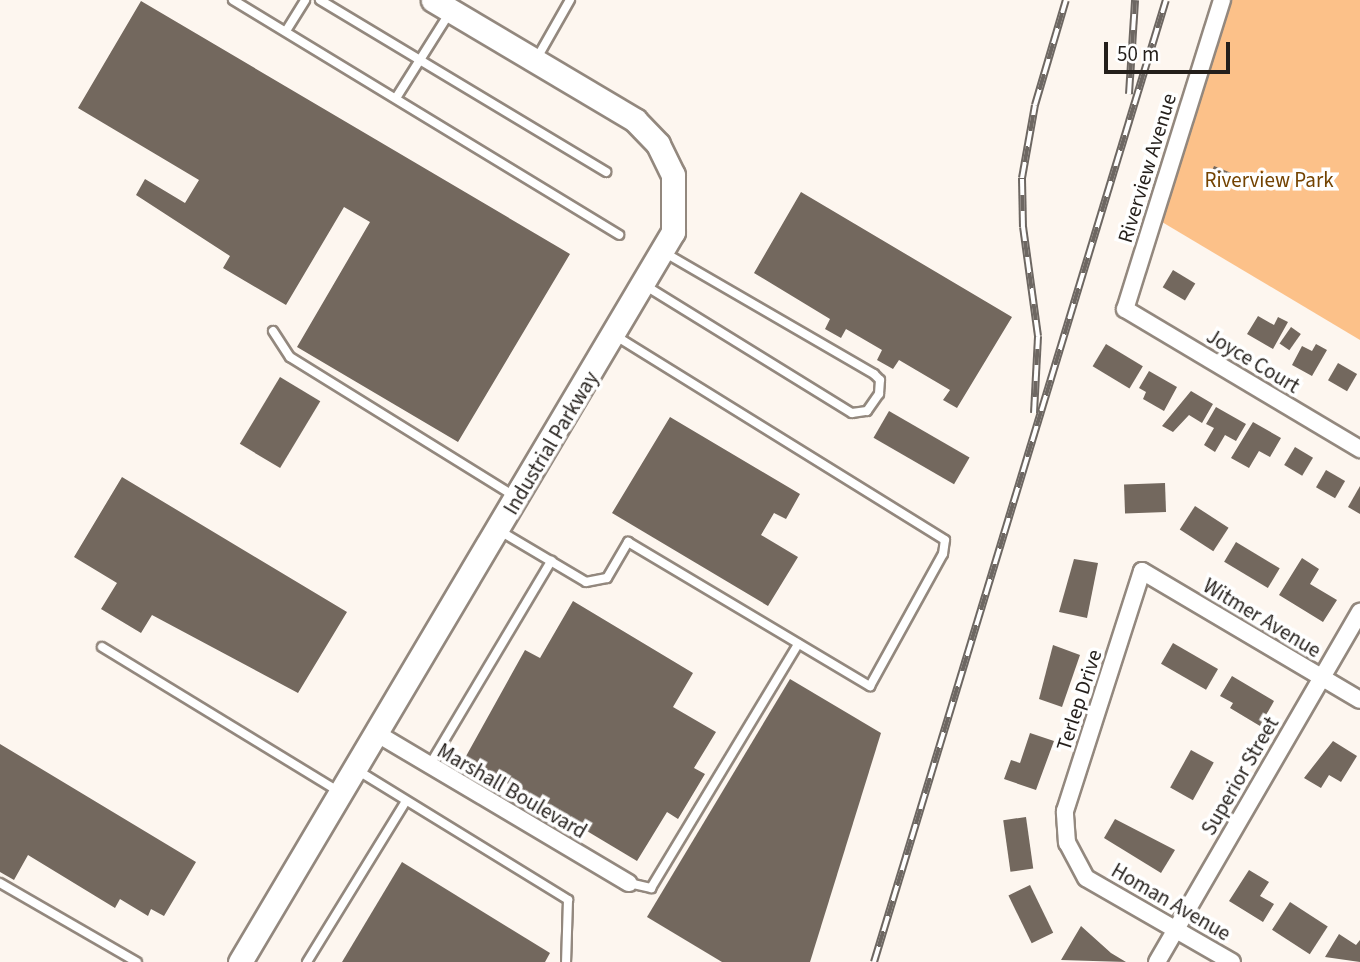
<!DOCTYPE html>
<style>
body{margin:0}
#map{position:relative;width:1360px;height:962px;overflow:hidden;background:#fdf6ef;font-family:"Source Sans 3",sans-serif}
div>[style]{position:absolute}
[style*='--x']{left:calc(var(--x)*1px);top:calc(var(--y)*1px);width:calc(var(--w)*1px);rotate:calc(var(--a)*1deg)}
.green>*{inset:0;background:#fcc189}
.building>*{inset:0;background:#73685e;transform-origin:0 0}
.roads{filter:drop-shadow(2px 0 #93887e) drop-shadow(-2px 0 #93887e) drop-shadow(0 2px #93887e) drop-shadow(0 -2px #93887e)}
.lane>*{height:8px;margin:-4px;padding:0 4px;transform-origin:4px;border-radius:4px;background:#fff}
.street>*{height:16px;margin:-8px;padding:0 8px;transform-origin:8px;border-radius:8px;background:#fff}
.secondary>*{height:23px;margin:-11.5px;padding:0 11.5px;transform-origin:11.5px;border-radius:11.5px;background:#fff}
.rail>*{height:8px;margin-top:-4px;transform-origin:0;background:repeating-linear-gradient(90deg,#fff 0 16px,#6d6762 0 32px);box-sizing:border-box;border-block:2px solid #6d6762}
span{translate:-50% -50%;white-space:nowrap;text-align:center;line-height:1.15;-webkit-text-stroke:7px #fff;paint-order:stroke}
.street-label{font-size:21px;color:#241f1b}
.park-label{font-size:21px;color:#734302}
.scale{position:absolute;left:1104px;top:42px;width:126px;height:32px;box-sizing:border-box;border:4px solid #241f1b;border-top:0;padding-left:9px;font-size:21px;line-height:24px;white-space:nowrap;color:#241f1b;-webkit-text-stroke:5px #fff;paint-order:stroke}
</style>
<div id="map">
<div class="green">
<div style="clip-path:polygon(1232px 0,1360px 0,1360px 340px,1162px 222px)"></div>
</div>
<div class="building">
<div style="clip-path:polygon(141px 1px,570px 254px,458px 442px,297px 347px,370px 222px,344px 207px,286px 305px,223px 268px,230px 256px,136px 195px,145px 179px,185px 203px,199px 180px,78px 108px)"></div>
<div style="left:1214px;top:166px;width:18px;height:18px;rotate:22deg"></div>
<div style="clip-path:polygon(801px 192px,1012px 317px,957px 408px,943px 400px,950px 390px,899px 360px,893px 369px,877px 360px,882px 350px,846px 329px,841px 338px,825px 329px,830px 319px,754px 273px)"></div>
<div style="left:1173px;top:270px;width:26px;height:20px;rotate:31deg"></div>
<div style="clip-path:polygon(1258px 316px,1274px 325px,1278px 317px,1288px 322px,1273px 349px,1247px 334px)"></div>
<div style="left:1291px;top:327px;width:12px;height:20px;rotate:35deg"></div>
<div style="left:1106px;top:344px;width:43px;height:26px;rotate:31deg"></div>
<div style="clip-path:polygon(1316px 344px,1327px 350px,1312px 376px,1292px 365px,1302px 346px,1312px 351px)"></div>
<div style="left:1338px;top:363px;width:22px;height:20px;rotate:30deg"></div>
<div style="clip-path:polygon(1149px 371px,1177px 387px,1164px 411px,1143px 399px,1146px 392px,1139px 388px)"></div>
<div style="left:280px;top:377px;width:47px;height:78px;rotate:31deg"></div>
<div style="clip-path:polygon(1191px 391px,1213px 404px,1202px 423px,1189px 415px,1173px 432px,1162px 426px)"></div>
<div style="clip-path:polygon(1216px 407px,1246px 424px,1236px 441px,1225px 435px,1215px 452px,1204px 445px,1214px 428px,1206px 424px)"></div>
<div style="left:889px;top:411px;width:93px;height:31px;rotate:30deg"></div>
<div style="clip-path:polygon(670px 417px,800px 494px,786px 519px,774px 513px,761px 535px,798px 557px,768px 606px,612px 513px)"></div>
<div style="clip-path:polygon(1253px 422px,1281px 438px,1270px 457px,1259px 451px,1249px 468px,1231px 458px)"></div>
<div style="left:1295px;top:447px;width:21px;height:21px;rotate:31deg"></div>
<div style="left:1326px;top:470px;width:22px;height:20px;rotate:30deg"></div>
<div style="clip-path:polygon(122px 477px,347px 612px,298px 693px,152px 615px,141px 633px,101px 609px,117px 583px,74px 557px)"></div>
<div style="left:1165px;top:483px;width:29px;height:41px;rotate:88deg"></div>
<div style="clip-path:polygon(1360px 486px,1360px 514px,1348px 507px)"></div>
<div style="left:1195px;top:506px;width:40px;height:28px;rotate:33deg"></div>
<div style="left:1236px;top:542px;width:51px;height:23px;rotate:31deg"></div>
<div style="clip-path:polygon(1302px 558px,1319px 569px,1310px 584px,1337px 600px,1323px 622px,1279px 595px)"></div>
<div style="clip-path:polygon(1074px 559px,1098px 563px,1087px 618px,1059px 612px)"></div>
<div style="clip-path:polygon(573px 601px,693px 673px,673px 707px,716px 732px,694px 768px,705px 774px,678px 819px,667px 812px,637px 861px,465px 758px,525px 650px,540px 658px)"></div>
<div style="left:1173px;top:643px;width:52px;height:24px;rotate:30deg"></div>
<div style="clip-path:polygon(1053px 645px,1080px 655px,1062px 707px,1039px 699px)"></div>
<div style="clip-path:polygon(1232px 676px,1274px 701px,1260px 726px,1230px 708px,1233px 703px,1220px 696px)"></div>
<div style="clip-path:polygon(790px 679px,881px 733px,810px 962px,722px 962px,647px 917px)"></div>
<div style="clip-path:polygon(1030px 733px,1054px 741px,1036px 790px,1004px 779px,1011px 760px,1020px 763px)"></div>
<div style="clip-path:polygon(1333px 741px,1357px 756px,1341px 782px,1329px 775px,1321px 788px,1304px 778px)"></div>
<div style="clip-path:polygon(0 744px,196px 862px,164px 916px,151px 909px,148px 916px,120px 899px,115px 908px,28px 855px,14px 880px,0 872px)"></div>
<div style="left:1191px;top:750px;width:26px;height:43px;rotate:29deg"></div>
<div style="left:1026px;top:817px;width:52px;height:23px;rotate:82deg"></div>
<div style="clip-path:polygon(1115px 819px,1175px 850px,1161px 873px,1104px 838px)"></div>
<div style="clip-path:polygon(402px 862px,550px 953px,545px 962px,342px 962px)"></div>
<div style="clip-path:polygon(1249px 870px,1269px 882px,1260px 896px,1274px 904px,1263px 922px,1229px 901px)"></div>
<div style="left:1030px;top:885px;width:53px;height:24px;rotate:64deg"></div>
<div style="left:1290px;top:902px;width:45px;height:33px;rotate:33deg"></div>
<div style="clip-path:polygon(1081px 926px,1111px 953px,1126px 962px,1061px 960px)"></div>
<div style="clip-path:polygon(1339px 934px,1356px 945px,1360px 940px,1360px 962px,1325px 957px)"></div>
</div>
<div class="roads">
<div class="lane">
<div style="--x:233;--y:0;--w:452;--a:31.3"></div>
<div style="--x:320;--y:0;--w:334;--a:31"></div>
<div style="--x:286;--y:31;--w:36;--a:-58"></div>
<div style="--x:537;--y:58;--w:67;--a:-60.4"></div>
<div style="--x:396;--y:98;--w:99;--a:-57.8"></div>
<div style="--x:646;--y:286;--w:242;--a:31.7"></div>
<div style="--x:852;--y:413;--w:15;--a:-8"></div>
<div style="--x:867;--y:411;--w:21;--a:-55"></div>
<div style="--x:879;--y:394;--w:14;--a:-86"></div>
<div style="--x:880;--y:380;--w:8;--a:-135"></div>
<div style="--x:874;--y:374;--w:241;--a:-149.9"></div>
<div style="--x:273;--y:331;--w:31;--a:57"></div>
<div style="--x:290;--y:357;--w:264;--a:31.8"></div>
<div style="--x:500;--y:531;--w:100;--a:30.7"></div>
<div style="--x:586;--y:582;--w:21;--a:-11"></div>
<div style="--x:607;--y:578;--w:42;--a:-59.7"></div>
<div style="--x:628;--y:542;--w:282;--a:30.8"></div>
<div style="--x:870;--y:686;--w:151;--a:-61.1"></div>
<div style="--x:943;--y:554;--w:14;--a:-82"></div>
<div style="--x:945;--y:540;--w:387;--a:-148.2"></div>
<div style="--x:102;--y:647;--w:276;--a:31.4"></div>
<div style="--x:429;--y:766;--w:239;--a:-59.2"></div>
<div style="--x:357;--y:770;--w:248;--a:31.6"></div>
<div style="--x:568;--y:900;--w:62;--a:91.8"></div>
<div style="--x:0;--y:883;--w:158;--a:30"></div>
<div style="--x:629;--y:883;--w:23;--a:13"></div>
<div style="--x:651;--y:888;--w:285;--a:-58.9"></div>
<div style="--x:307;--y:962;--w:189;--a:-58.4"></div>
</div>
<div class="street">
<div style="--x:1222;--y:0;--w:324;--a:107.4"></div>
<div style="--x:1125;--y:309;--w:274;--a:30.8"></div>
<div style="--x:376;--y:733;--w:294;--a:30.7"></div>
<div style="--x:1157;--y:962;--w:405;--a:-59.9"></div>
<div style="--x:1232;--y:962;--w:168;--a:-150.1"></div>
<div style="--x:1086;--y:878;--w:40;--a:-118"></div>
<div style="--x:1067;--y:843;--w:32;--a:-94"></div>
<div style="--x:1065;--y:811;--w:252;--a:-72.2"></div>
<div style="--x:1142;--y:571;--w:253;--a:30.6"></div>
</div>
<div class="secondary">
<div style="--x:240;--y:962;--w:849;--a:-59.33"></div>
<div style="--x:673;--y:232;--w:57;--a:-90"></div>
<div style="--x:673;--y:175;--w:34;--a:-116"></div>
<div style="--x:658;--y:144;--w:33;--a:-134"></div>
<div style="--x:635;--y:120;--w:235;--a:-149.3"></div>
</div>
</div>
<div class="rail">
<div style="--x:1129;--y:94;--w:94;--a:-86.3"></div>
<div style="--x:1034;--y:413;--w:77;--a:-87"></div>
<div style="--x:1038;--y:336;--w:110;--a:-97.8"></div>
<div style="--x:1023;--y:227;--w:49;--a:-91.2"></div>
<div style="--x:1022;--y:178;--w:74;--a:-79.9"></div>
<div style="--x:1035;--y:105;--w:109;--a:-73.6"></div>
<div style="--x:874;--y:962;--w:1005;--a:-73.12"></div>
</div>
<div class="street-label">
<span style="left:1147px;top:168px;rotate:-73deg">Riverview Avenue</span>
<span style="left:1253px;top:361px;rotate:31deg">Joyce Court</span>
<span style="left:551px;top:443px;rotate:-59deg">Industrial Parkway</span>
<span style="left:1262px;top:618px;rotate:31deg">Witmer Avenue</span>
<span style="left:1079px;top:700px;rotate:-72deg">Terlep Drive</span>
<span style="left:1240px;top:776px;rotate:-60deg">Superior Street</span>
<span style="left:512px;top:791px;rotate:30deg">Marshall Boulevard</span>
<span style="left:1171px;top:902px;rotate:30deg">Homan Avenue</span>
</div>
<div class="park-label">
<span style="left:1269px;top:180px">Riverview Park</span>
</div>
<div class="scale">50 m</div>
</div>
